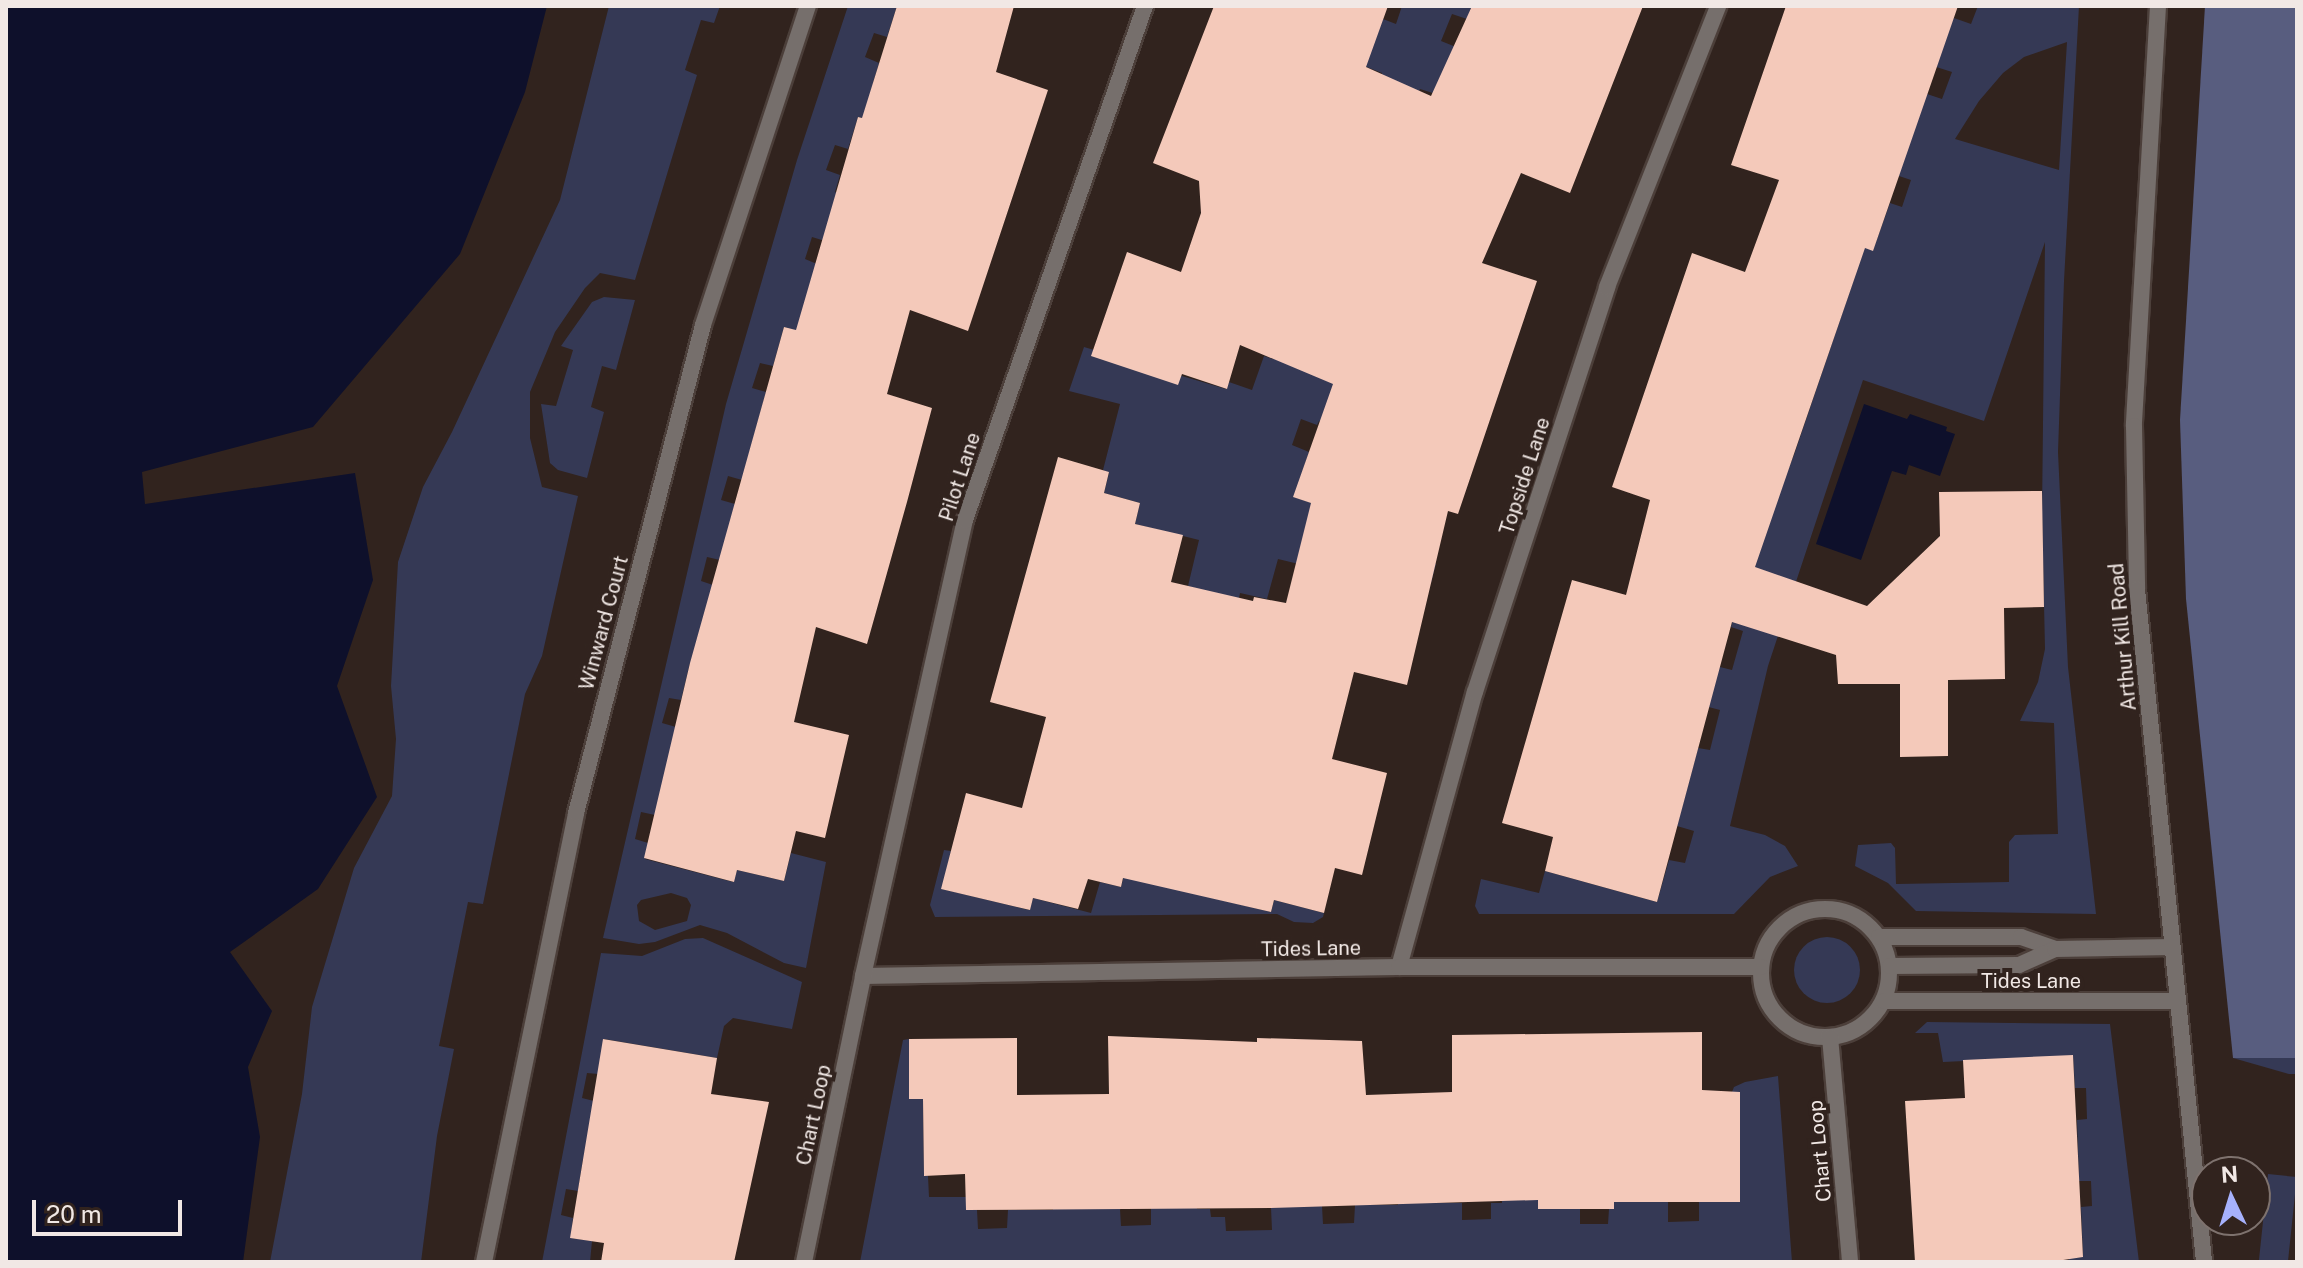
<!DOCTYPE html>
<style>
body{margin:0}
#map{position:relative;width:2303px;height:1268px;overflow:hidden;background:#31231e;font-family:"Public Sans",sans-serif}
div>[style]{position:absolute}
[style*='--x']{left:calc(var(--x)*1px);top:calc(var(--y)*1px);width:calc(var(--w)*1px);rotate:calc(var(--a)*1deg)}
.green>*{inset:0;background:#353955;transform-origin:0 0}
.round{border-radius:50%}
.forest>*{inset:0;background:#585d7f}
.water>*{inset:0;background:#0e102b}
.building>*{inset:0;background:#f4c9ba}
.roads{filter:drop-shadow(2px 0 #4c3f3a) drop-shadow(-2px 0 #4c3f3a) drop-shadow(0 2px #4c3f3a) drop-shadow(0 -2px #4c3f3a)}
.minor>*{height:16px;margin:-8px;padding:0 8px;transform-origin:8px;border-radius:8px;background:#766f6c}
.minor>.ring{margin:-8px;padding:0;box-sizing:content-box;background:none;border:16px solid #766f6c;border-radius:50%}
.tertiary>*{height:16px;margin:-8px;padding:0 8px;transform-origin:8px;border-radius:8px;background:#766f6c}
span{translate:-50% -50%;white-space:nowrap;text-align:center;line-height:1.15;-webkit-text-stroke:8px #31231e;paint-order:stroke}
.street-label{font-size:20px;color:#f1e8e5}
.frame{position:absolute;inset:0;border:8px solid #f1e8e5;pointer-events:none}
.north{position:absolute;left:2191px;top:1156px;width:80px;height:80px;box-sizing:border-box;background:#31231e;border:2px solid #7e726e;border-radius:50%;rotate:356deg;font-size:22px;font-weight:700;line-height:32px;text-align:center;color:#f1e8e5}
.north::after{content:'';display:block;margin:auto;width:28px;height:36px;background:#a6b1fc;clip-path:polygon(50% 0,100% 100%,50% 72%,0 100%)}
.scale{position:absolute;left:32px;top:1200px;width:150px;height:36px;box-sizing:border-box;border:4px solid #f1e8e5;border-top:0;padding-left:10px;font-size:24px;line-height:28px;white-space:nowrap;color:#f1e8e5;-webkit-text-stroke:6px #31231e;paint-order:stroke}
</style>
<div id="map">
<div class="green">
<div style="clip-path:polygon(609px 6px,720px 6px,714px 23px,701px 20px,685px 70px,697px 75px,635px 280px,600px 273px,585px 288px,555px 332px,530px 392px,530px 438px,542px 487px,578px 496px,542px 656px,525px 694px,483px 904px,468px 902px,439px 1046px,454px 1049px,437px 1136px,421px 1262px,270px 1262px,302px 1094px,312px 1007px,354px 868px,392px 796px,396px 739px,391px 686px,398px 562px,423px 487px,452px 432px,560px 200px)"></div>
<div style="clip-path:polygon(evenodd,848px 6px,897px 6px,887px 37px,874px 33px,865px 57px,879px 63px,873px 83px,877px 122px,858px 117px,848px 149px,835px 145px,826px 170px,840px 175px,835px 192px,850px 197px,825px 241px,812px 237px,805px 259px,817px 264px,887px 356px,784px 327px,773px 366px,760px 363px,752px 388px,766px 392px,742px 480px,728px 476px,721px 500px,735px 504px,720px 560px,707px 557px,701px 581px,713px 585px,801px 662px,802px 688px,690px 663px,681px 700px,669px 698px,662px 723px,676px 727px,655px 815px,641px 812px,635px 839px,648px 843px,645px 859px,733px 882px,737px 870px,784px 881px,791px 853px,826px 862px,806px 968px,784px 963px,727px 933px,700px 925px,655px 942px,639px 944px,603px 938px,726px 404px,797px 160px,848px 6px,671px 893px,687px 898px,691px 905px,687px 921px,655px 930px,639px 921px,637px 905px,641px 900px,671px 893px)"></div>
<div style="clip-path:polygon(1402px 6px,1472px 6px,1467px 19px,1452px 14px,1441px 41px,1456px 47px,1436px 94px,1420px 89px,1409px 115px,1341px 383px,1326px 424px,1319px 421px,1317px 425px,1301px 419px,1292px 445px,1309px 452px,1294px 497px,1395px 531px,1400px 550px,1436px 564px,1431px 583px,1361px 579px,1278px 559px,1267px 599px,1240px 593px,1183px 891px,1271px 912px,1274px 900px,1324px 913px,1323px 917px,1313px 923px,1294px 922px,1277px 914px,935px 917px,930px 905px,944px 850px,951px 851px,942px 889px,1029px 910px,1033px 898px,1091px 913px,1100px 882px,1121px 887px,1198px 589px,1188px 586px,1199px 540px,1135px 524px,1140px 503px,1104px 493px,1109px 473px,1103px 470px,1120px 404px,1069px 391px,1084px 347px,1226px 389px,1229px 382px,1252px 390px,1264px 356px,1273px 359px,1372px 103px,1382px 73px,1364px 66px,1383px 19px,1396px 24px)"></div>
<div style="clip-path:polygon(evenodd,1978px 6px,2079px 6px,2064px 281px,2058px 452px,2068px 667px,2096px 914px,1916px 911px,1888px 883px,1855px 866px,1858px 845px,1891px 843px,1895px 848px,1896px 884px,2009px 882px,2009px 842px,2015px 835px,2058px 834px,2054px 723px,2020px 721px,2038px 682px,2045px 649px,2042px 514px,2045px 242px,1984px 421px,1863px 380px,1768px 666px,1730px 826px,1765px 835px,1785px 846px,1798px 866px,1770px 877px,1734px 914px,1479px 914px,1475px 906px,1481px 879px,1539px 893px,1545px 871px,1657px 902px,1669px 860px,1685px 863px,1694px 831px,1677px 826px,1678px 822px,1698px 748px,1710px 750px,1720px 710px,1701px 705px,1720px 667px,1732px 670px,1743px 631px,1731px 627px,1741px 587px,1794px 455px,1856px 273px,1786px 221px,1873px 250px,1890px 203px,1902px 207px,1911px 180px,1884px 171px,1927px 94px,1942px 99px,1952px 72px,1930px 65px,1954px 18px,1971px 24px,1978px 6px,2067px 42px,2059px 170px,1955px 139px,1979px 101px,2003px 73px,2024px 57px,2067px 42px)"></div>
<div style="clip-path:polygon(604px 297px,635px 300px,616px 370px,602px 366px,591px 407px,604px 412px,587px 478px,558px 470px,550px 463px,541px 404px,556px 406px,573px 350px,561px 346px,592px 302px)"></div>
<div class="round" style="left:1794px;top:937px;width:66px;height:66px"></div>
<div style="clip-path:polygon(703px 938px,802px 982px,792px 1029px,733px 1018px,724px 1026px,717px 1058px,604px 1039px,598px 1074px,587px 1073px,582px 1098px,594px 1101px,606px 1162px,583px 1159px,578px 1191px,566px 1189px,561px 1215px,573px 1218px,571px 1238px,592px 1241px,590px 1262px,542px 1262px,601px 953px,642px 956px,685px 939px)"></div>
<div style="clip-path:polygon(1927px 1022px,2110px 1024px,2139px 1262px,2069px 1262px,2069px 1258px,2083px 1257px,2081px 1207px,2092px 1206px,2091px 1181px,2079px 1181px,2077px 1120px,2087px 1119px,2086px 1088px,2075px 1088px,2073px 1056px,1943px 1062px,1938px 1033px,1915px 1033px)"></div>
<div style="clip-path:polygon(909px 1039px,909px 1099px,923px 1099px,924px 1176px,928px 1176px,929px 1197px,966px 1197px,966px 1210px,977px 1210px,978px 1229px,1007px 1228px,1008px 1210px,1053px 1210px,1052px 1115px,1120px 1209px,1121px 1226px,1151px 1225px,1151px 1208px,1196px 1201px,1197px 1209px,1210px 1209px,1211px 1217px,1225px 1217px,1226px 1231px,1272px 1230px,1271px 1208px,1276px 1207px,1322px 1206px,1323px 1224px,1354px 1223px,1355px 1205px,1398px 1205px,1399px 1132px,1415px 1203px,1462px 1203px,1462px 1220px,1491px 1219px,1491px 1203px,1502px 1203px,1502px 1195px,1538px 1194px,1539px 1209px,1580px 1209px,1580px 1224px,1608px 1224px,1609px 1209px,1614px 1209px,1614px 1194px,1668px 1202px,1668px 1222px,1699px 1221px,1699px 1202px,1739px 1202px,1740px 1093px,1732px 1092px,1734px 1087px,1745px 1082px,1778px 1076px,1792px 1262px,860px 1262px,903px 1040px)"></div>
<div style="clip-path:polygon(2233px 1058px,2297px 1058px,2297px 1074px,2289px 1074px)"></div>
<div style="left:2268px;top:1174px;width:29px;height:88px;rotate:6deg"></div>
</div>
<div class="forest">
<div style="clip-path:polygon(2205px 6px,2297px 6px,2297px 1058px,2233px 1058px,2186px 599px,2180px 420px)"></div>
</div>
<div class="water">
<div style="clip-path:polygon(6px 6px,547px 6px,525px 92px,460px 254px,313px 427px,142px 472px,145px 504px,355px 473px,373px 580px,337px 686px,377px 797px,318px 889px,230px 952px,272px 1011px,248px 1067px,260px 1137px,243px 1262px,6px 1262px)"></div>
<div style="clip-path:polygon(1864px 404px,1907px 419px,1910px 414px,1947px 427px,1946px 431px,1955px 434px,1940px 476px,1909px 465px,1906px 475px,1892px 471px,1861px 560px,1816px 544px)"></div>
</div>
<div class="building">
<div style="clip-path:polygon(897px 6px,1014px 6px,996px 72px,1048px 90px,968px 331px,910px 310px,887px 394px,932px 408px,907px 502px,867px 644px,816px 627px,794px 722px,849px 735px,825px 838px,796px 831px,784px 881px,737px 870px,734px 882px,644px 858px,690px 663px,784px 327px,796px 330px,858px 117px,862px 118px)"></div>
<div style="clip-path:polygon(1214px 6px,1388px 6px,1366px 67px,1431px 96px,1472px 6px,1643px 6px,1570px 193px,1521px 173px,1482px 263px,1537px 281px,1458px 514px,1448px 511px,1407px 685px,1354px 672px,1332px 759px,1387px 773px,1362px 875px,1335px 868px,1324px 913px,1274px 900px,1271px 912px,1123px 878px,1121px 887px,1088px 879px,1078px 909px,1033px 898px,1030px 910px,941px 889px,966px 793px,1022px 808px,1046px 717px,990px 702px,1058px 457px,1109px 472px,1104px 493px,1140px 503px,1135px 524px,1183px 535px,1171px 582px,1253px 601px,1254px 597px,1286px 603px,1311px 503px,1293px 497px,1333px 384px,1240px 345px,1227px 389px,1182px 374px,1178px 385px,1091px 356px,1127px 252px,1181px 272px,1201px 213px,1199px 181px,1153px 163px)"></div>
<div style="clip-path:polygon(1786px 6px,1958px 6px,1873px 251px,1865px 248px,1755px 567px,1867px 606px,1940px 536px,1939px 492px,2042px 491px,2044px 607px,2004px 608px,2005px 679px,1948px 680px,1948px 756px,1900px 757px,1900px 684px,1838px 684px,1836px 655px,1732px 622px,1657px 902px,1545px 871px,1553px 837px,1502px 823px,1572px 580px,1626px 595px,1650px 500px,1612px 487px,1692px 253px,1745px 272px,1779px 180px,1731px 165px)"></div>
<div style="clip-path:polygon(1702px 1032px,1702px 1090px,1740px 1092px,1740px 1202px,1614px 1202px,1614px 1209px,1538px 1209px,1538px 1200px,1271px 1208px,966px 1210px,965px 1174px,924px 1176px,923px 1099px,909px 1099px,909px 1039px,1017px 1038px,1017px 1095px,1109px 1094px,1108px 1036px,1257px 1042px,1257px 1038px,1362px 1041px,1366px 1095px,1452px 1092px,1452px 1035px)"></div>
<div style="clip-path:polygon(603px 1039px,717px 1058px,711px 1094px,769px 1102px,734px 1262px,601px 1262px,604px 1243px,570px 1238px)"></div>
<div style="clip-path:polygon(2073px 1055px,2083px 1257px,2050px 1262px,1915px 1262px,1905px 1101px,1965px 1098px,1963px 1060px)"></div>
</div>
<div class="roads">
<div class="minor">
<div class="ring" style="left:1761px;top:909px;width:112px;height:112px"></div>
<div style="--x:1879;--y:937;--w:142;--a:0"></div>
<div style="--x:2021;--y:937;--w:36;--a:19"></div>
<div style="--x:1890;--y:966;--w:129;--a:-0.4"></div>
<div style="--x:2019;--y:965;--w:39;--a:-24"></div>
<div style="--x:2055;--y:949;--w:117;--a:-1"></div>
<div style="--x:1399;--y:967;--w:285;--a:-74.6"></div>
<div style="--x:1475;--y:692;--w:426;--a:-71.9"></div>
<div style="--x:1607;--y:287;--w:302;--a:-68.4"></div>
<div style="--x:863;--y:976;--w:536;--a:-0.96"></div>
<div style="--x:1399;--y:967;--w:362;--a:0"></div>
<div style="--x:1884;--y:1001;--w:294;--a:0"></div>
<div style="--x:1830;--y:1037;--w:226;--a:84.9"></div>
<div style="--x:484;--y:1262;--w:458;--a:-78.4"></div>
<div style="--x:576;--y:813;--w:504;--a:-75.41"></div>
<div style="--x:703;--y:325;--w:336;--a:-71.8"></div>
<div style="--x:804;--y:1262;--w:292;--a:-78.3"></div>
<div style="--x:863;--y:976;--w:467;--a:-77.4"></div>
<div style="--x:965;--y:520;--w:545;--a:-70.7"></div>
</div>
<div class="tertiary">
<div style="--x:2158;--y:6;--w:421;--a:93.3"></div>
<div style="--x:2134;--y:426;--w:163;--a:88.9"></div>
<div style="--x:2137;--y:589;--w:676;--a:84.31"></div>
</div>
</div>
<div class="street-label">
<span style="left:1525px;top:476px;rotate:-72deg">Topside Lane</span>
<span style="left:960px;top:477px;rotate:-72deg">Pilot Lane</span>
<span style="left:604px;top:623px;rotate:-75deg">Winward Court</span>
<span style="left:2123px;top:637px;rotate:-95deg">Arthur Kill Road</span>
<span style="left:1311px;top:949px;rotate:-1deg">Tides Lane</span>
<span style="left:2031px;top:981px">Tides Lane</span>
<span style="left:814px;top:1115px;rotate:-78deg">Chart Loop</span>
<span style="left:1820px;top:1151px;rotate:-95deg">Chart Loop</span>
</div>
<div class="frame"></div>
<div class="north">N</div>
<div class="scale">20 m</div>
</div>
